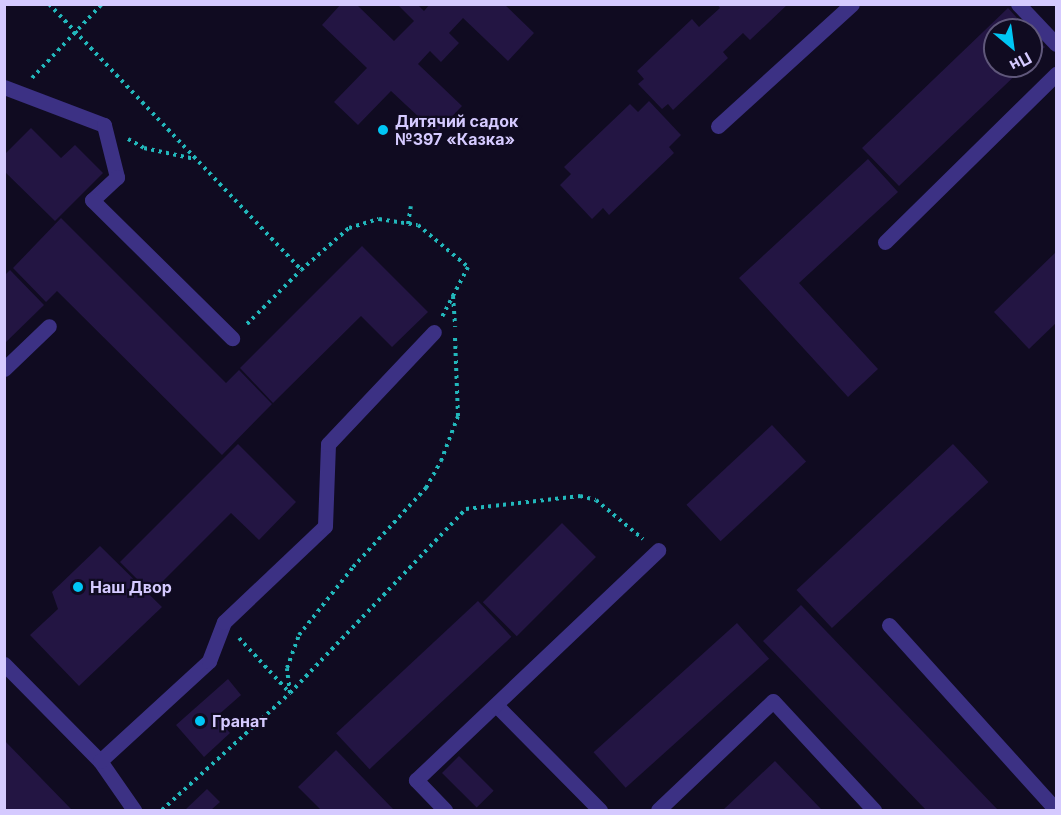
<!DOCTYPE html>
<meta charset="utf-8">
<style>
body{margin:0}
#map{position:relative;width:1061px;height:815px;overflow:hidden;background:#100b21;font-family:Inter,sans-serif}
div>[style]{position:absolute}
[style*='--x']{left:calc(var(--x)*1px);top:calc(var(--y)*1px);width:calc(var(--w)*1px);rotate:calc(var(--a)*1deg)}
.building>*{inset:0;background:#231543;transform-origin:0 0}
.path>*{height:4px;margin-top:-2px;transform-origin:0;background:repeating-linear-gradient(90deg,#22b7bb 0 3px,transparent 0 7.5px)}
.minor>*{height:15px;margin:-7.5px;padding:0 7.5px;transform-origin:7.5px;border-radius:7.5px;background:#3c3184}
.dots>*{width:16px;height:16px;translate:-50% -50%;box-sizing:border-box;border:3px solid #100b21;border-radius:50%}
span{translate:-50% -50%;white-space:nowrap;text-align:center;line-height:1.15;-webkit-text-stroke:4.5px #100b21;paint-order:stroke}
.poi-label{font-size:16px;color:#d5caff;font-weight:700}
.left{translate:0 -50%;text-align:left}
.frame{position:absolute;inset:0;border:6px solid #d5caff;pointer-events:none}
.north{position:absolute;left:983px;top:18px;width:60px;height:60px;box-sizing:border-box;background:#100b21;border:2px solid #5f577a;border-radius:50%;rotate:151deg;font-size:16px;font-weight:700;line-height:24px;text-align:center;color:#d5caff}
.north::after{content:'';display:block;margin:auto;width:21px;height:27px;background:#00c6f5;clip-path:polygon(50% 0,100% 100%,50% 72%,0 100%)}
</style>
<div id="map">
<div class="building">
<div style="clip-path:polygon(341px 4px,356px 4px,394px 41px,414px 21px,397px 4px,417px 4px,424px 11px,430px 4px,504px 4px,534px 33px,508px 61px,463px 18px,449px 33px,459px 43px,441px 62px,430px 51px,418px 64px,462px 106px,436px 133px,391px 91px,358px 125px,334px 102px,367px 68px,322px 25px)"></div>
<div style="clip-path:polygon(717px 4px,788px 4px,750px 40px,743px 33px,723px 52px,728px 58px,673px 110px,668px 104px,662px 109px,638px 84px,644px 79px,637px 71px,692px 19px,699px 27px,720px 8px)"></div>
<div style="clip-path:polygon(1008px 8px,1028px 30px,995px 30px,995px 66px,1025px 66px,899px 186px,862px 148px)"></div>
<div style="clip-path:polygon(1031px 33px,1045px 47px,1031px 60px)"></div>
<div style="clip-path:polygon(649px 101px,681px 135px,669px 147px,674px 153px,609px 215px,603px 208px,592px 219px,560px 185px,571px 174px,564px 167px,630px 104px,638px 112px)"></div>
<div style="clip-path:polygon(31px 128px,61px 158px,75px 145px,103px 173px,55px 221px,4px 171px,4px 155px)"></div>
<div style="clip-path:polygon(868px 159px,898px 192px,799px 283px,878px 369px,848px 397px,739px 278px)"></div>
<div style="clip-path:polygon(61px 218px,226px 383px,239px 370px,272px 404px,222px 455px,57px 291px,46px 302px,13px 268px)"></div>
<div style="clip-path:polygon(362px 246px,428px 312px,392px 347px,361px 316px,273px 403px,240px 368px)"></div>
<div style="clip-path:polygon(1056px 252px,1056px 323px,1029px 349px,994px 312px)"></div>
<div style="clip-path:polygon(10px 270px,44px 305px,4px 344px,4px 276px)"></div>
<div style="left:772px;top:425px;width:50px;height:117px;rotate:47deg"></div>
<div style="clip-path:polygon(238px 444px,296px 502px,259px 540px,231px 513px,151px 593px,120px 562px)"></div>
<div style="left:953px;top:444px;width:52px;height:214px;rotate:47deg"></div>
<div style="left:562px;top:523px;width:48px;height:112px;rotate:45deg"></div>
<div style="clip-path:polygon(100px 546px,162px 607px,79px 686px,30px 635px,58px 609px,52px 592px)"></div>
<div style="left:478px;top:601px;width:49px;height:194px;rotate:47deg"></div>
<div style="clip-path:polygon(801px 605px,998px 810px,926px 810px,763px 641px)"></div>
<div style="left:737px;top:623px;width:48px;height:193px;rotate:48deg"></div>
<div style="clip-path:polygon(228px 679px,241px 695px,216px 717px,230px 733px,204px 757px,176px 725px)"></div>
<div style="clip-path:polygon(4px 740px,72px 810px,4px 810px)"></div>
<div style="clip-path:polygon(336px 750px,394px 810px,321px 810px,298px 787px)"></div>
<div style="left:459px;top:756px;width:49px;height:24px;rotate:45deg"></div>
<div style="clip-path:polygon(775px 761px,822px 810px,723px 810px)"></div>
<div style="clip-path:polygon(207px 789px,220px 802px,211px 810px,188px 810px,186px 809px)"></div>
</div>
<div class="path">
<div style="--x:49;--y:4;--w:366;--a:46.5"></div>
<div style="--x:301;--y:270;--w:64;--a:-41.2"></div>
<div style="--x:349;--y:228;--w:31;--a:-17"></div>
<div style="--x:379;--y:219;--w:39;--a:9"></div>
<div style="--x:418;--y:225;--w:65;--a:40"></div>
<div style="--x:468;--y:267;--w:56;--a:117.5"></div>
<div style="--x:32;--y:78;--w:102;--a:-46.6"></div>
<div style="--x:128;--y:139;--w:18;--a:29"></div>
<div style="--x:144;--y:148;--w:52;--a:12.2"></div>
<div style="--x:408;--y:224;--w:18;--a:-81"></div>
<div style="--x:453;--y:296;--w:31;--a:86"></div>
<div style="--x:247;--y:324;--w:76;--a:-45"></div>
<div style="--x:239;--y:638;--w:75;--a:47.2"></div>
<div style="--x:290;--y:693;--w:25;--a:-97"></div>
<div style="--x:287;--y:668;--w:35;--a:-70"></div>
<div style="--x:299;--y:635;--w:87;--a:-51.5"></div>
<div style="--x:353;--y:567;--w:108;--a:-47.3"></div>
<div style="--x:426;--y:488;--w:31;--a:-61"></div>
<div style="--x:441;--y:461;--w:48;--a:-69.3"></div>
<div style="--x:458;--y:416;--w:79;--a:-92.2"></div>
<div style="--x:162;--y:810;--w:173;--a:-42.4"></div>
<div style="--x:290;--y:693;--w:255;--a:-46.3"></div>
<div style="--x:466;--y:509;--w:115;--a:-6.5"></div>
<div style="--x:580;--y:496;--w:16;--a:14"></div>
<div style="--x:596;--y:500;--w:61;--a:39.7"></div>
</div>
<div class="minor">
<div style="--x:1018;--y:4;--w:55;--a:46.5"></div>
<div style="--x:4;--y:87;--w:107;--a:20.8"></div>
<div style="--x:104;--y:125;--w:54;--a:76"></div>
<div style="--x:117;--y:177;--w:34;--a:137"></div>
<div style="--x:92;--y:200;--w:197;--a:44.6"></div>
<div style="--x:718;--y:126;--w:181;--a:-42.3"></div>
<div style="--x:885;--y:242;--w:240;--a:-44.5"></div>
<div style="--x:4;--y:369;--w:62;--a:-43.7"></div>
<div style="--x:889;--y:625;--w:249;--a:47.9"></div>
<div style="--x:4;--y:664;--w:136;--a:45.3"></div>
<div style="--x:100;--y:761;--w:60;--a:55.2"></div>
<div style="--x:496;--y:705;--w:148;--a:45.3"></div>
<div style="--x:100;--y:761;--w:148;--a:-42.5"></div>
<div style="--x:209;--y:661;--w:42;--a:-69"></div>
<div style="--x:224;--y:622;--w:139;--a:-43.5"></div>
<div style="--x:325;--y:526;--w:82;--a:-87.9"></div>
<div style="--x:328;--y:444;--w:154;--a:-46.6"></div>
<div style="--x:445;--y:810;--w:42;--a:-134"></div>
<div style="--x:416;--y:780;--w:334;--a:-43.5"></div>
<div style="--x:658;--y:810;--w:158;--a:-43.5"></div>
<div style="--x:773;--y:701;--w:149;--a:47.2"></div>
</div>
<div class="dots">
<div style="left:383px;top:130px;background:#00c6f5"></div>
<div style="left:78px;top:587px;background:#00c6f5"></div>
<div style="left:200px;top:721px;background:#00c6f5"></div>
</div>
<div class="poi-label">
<span class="left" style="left:395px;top:130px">Дитячий садок<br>№397 «Казка»</span>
<span class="left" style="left:90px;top:587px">Наш Двор</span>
<span class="left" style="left:212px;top:721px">Гранат</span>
</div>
<div class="frame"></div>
<div class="north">Пн</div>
</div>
